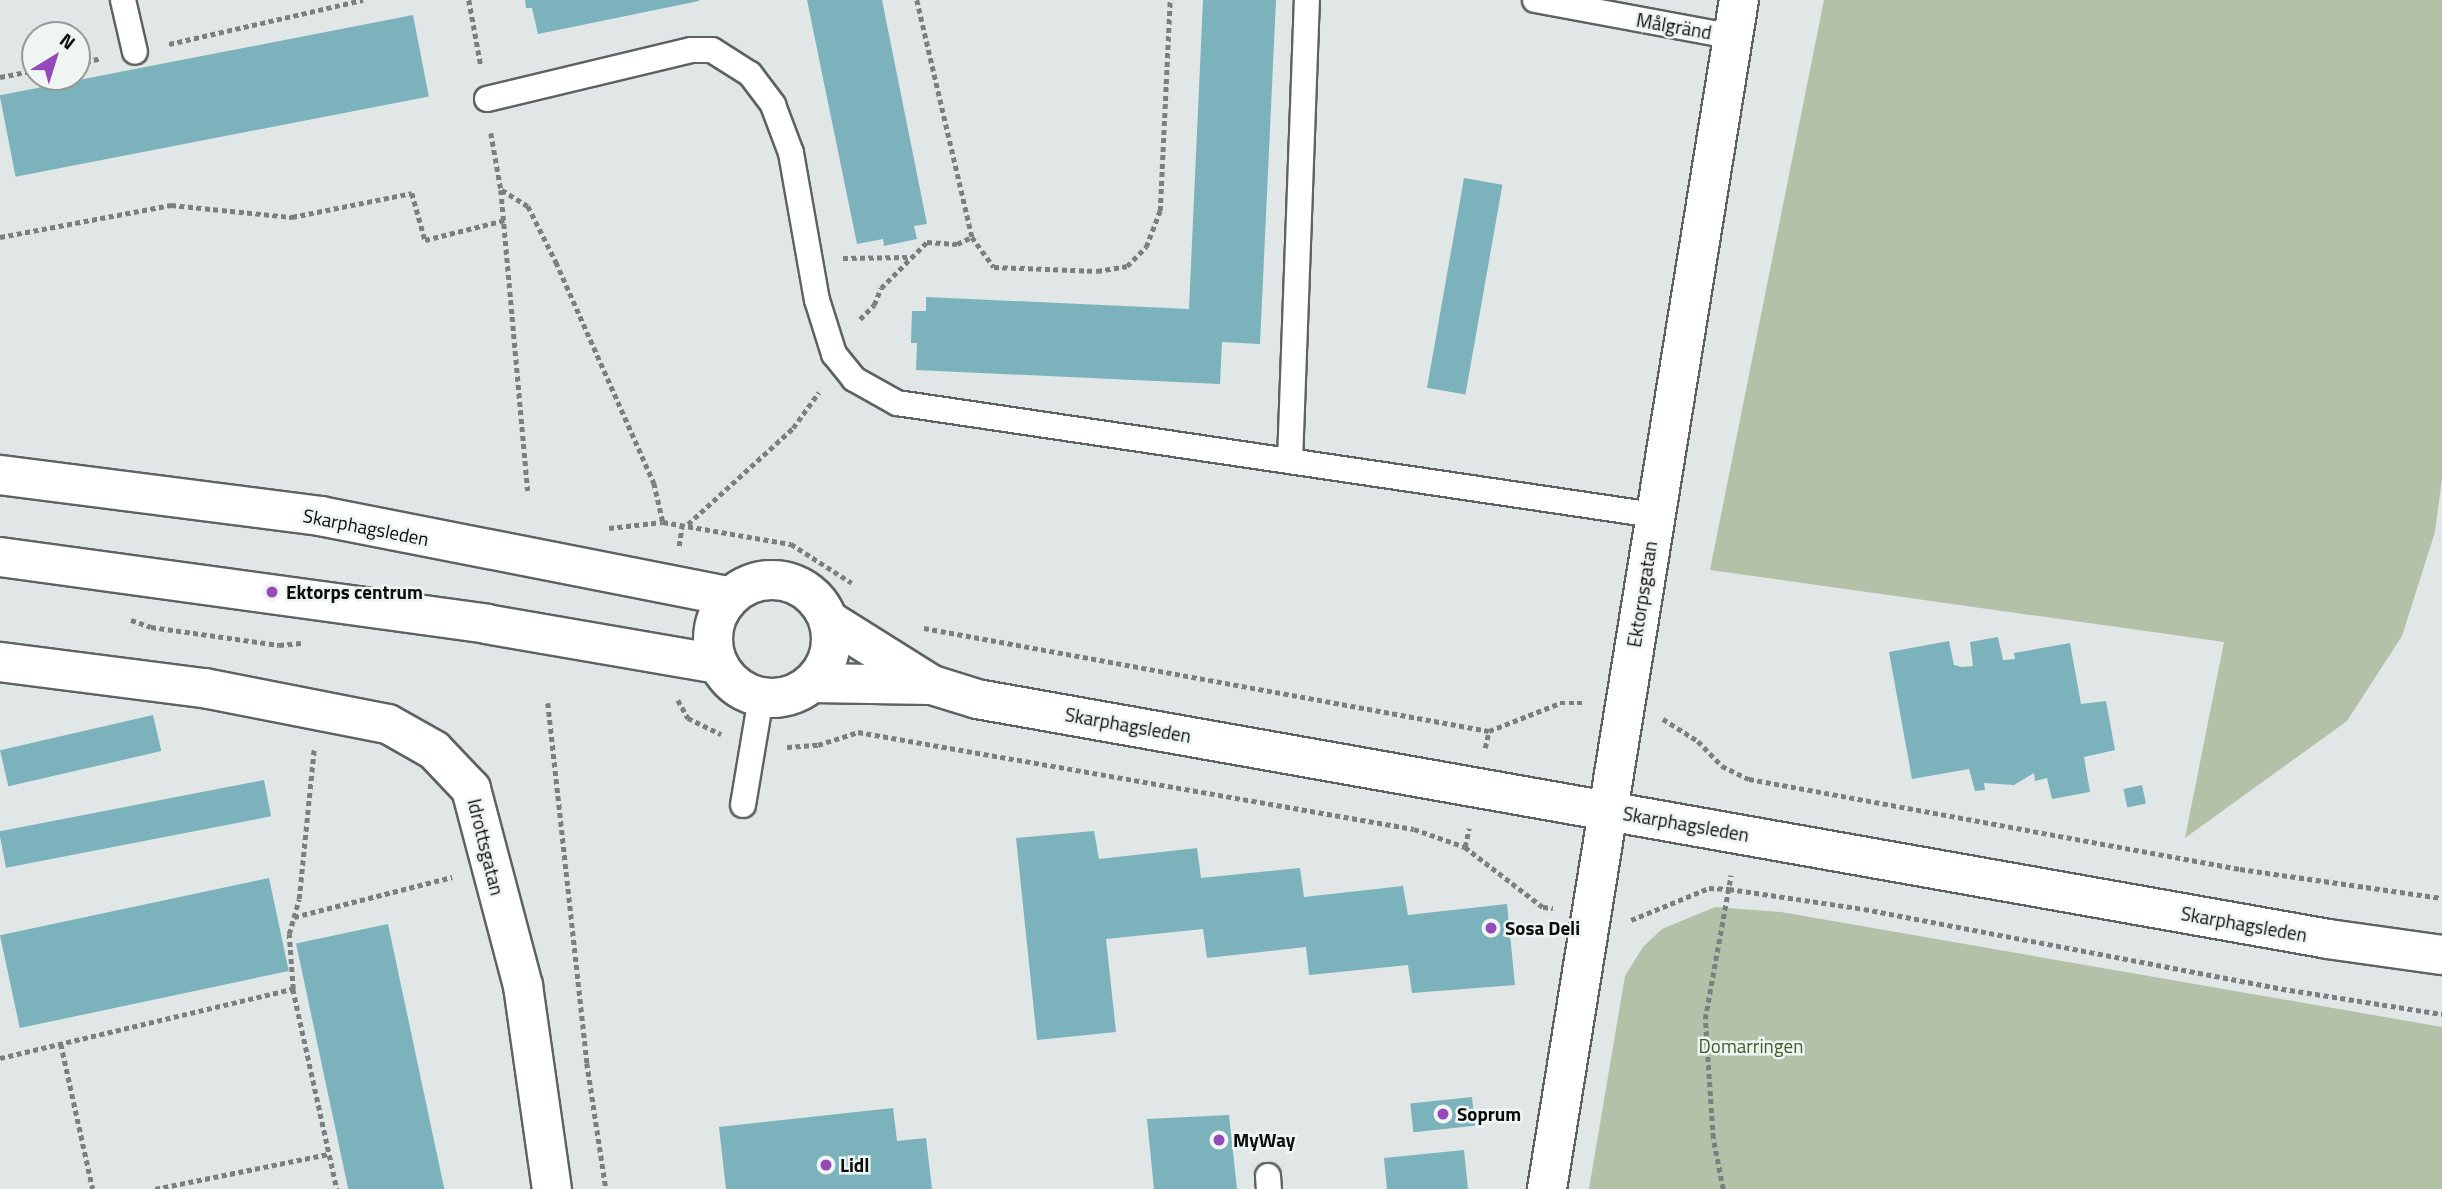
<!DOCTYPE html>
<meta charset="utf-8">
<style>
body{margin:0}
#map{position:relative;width:2442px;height:1189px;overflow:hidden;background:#e1e7e6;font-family:"Titillium Web",sans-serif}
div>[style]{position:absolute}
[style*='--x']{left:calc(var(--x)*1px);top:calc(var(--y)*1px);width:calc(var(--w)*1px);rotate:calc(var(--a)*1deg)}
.green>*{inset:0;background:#b2c1a7}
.building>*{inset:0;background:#7bb2bc;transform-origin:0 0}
.path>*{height:4.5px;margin-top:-2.25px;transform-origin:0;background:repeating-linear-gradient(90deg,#7b7f7f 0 5px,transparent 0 8.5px)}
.roads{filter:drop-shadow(2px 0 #5e6362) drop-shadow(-2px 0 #5e6362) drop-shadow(0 2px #5e6362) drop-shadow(0 -2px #5e6362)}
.lane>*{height:24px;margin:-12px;padding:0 12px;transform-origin:12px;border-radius:12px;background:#fff}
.street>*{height:38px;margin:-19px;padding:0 19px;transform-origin:19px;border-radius:19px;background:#fff}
.secondary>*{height:38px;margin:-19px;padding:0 19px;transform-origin:19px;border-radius:19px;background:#fff}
.secondary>.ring{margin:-19px;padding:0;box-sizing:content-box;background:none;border:38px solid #fff;border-radius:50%}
.dots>*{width:19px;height:19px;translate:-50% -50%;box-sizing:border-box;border:4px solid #eef5f3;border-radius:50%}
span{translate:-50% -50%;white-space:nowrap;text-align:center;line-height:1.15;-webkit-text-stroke:5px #eef5f3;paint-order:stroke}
.street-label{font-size:19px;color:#0c0e0e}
.poi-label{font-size:19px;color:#0c0e0e;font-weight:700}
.left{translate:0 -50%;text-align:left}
.park-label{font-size:19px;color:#3f5c25}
.north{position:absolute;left:21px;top:21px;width:70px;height:70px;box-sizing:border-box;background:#eef5f3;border:2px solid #949997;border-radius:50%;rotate:38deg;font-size:19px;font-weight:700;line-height:28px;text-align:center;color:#0c0e0e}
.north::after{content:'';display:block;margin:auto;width:24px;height:32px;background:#9749b9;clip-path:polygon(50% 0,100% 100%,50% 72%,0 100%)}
</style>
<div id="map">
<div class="green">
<div style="clip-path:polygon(1824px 0,2442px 0,2442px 479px,2435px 532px,2402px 636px,2347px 721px,2185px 838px,2224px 642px,1710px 570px)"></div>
<div style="clip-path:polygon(1715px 907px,1781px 912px,2442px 1027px,2442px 1189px,1589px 1189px,1625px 976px,1643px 947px,1662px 929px)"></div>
</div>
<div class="building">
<div style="clip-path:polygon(525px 0,699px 0,699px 1px,538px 34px,532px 8px,526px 8px)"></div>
<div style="clip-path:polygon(807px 0,882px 0,927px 224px,914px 226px,917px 239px,884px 246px,883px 239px,857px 244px)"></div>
<div style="clip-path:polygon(1203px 0,1276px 0,1260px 344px,1222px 342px,1220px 384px,916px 370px,917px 343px,911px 343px,912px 311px,926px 311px,926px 297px,1189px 309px)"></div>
<div style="left:413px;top:15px;width:83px;height:421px;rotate:79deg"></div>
<div style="left:1464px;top:178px;width:39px;height:213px;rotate:10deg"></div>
<div style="clip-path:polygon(1998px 637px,2003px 660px,2015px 659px,2014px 653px,2070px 643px,2081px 704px,2106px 701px,2115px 750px,2084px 757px,2090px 792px,2052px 799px,2047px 778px,2035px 781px,2034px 773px,2014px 785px,1984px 783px,1985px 790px,1975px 791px,1969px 769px,1912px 779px,1889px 652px,1949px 641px,1954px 665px,1962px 667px,1973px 666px,1970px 642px)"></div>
<div style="left:153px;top:715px;width:37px;height:157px;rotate:77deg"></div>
<div style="left:264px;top:780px;width:37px;height:270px;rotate:79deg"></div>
<div style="left:2142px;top:785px;width:19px;height:19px;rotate:78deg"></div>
<div style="clip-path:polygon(1094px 831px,1099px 859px,1197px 848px,1201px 878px,1300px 868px,1304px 897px,1403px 886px,1408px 915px,1507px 904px,1515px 985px,1412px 993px,1408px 965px,1309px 975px,1306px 947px,1207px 958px,1203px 929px,1106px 939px,1116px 1032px,1037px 1040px,1016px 838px)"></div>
<div style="left:269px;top:878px;width:95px;height:275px;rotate:78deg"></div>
<div style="left:388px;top:924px;width:271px;height:94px;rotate:78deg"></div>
<div style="left:1472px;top:1097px;width:29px;height:62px;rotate:84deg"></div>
<div style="clip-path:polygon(893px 1108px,897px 1141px,926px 1138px,932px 1189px,726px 1189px,719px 1127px)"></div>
<div style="clip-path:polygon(1229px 1115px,1237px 1189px,1154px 1189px,1147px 1119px)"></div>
<div style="clip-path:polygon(1464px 1150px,1468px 1189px,1387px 1189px,1384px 1158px)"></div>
</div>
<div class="path">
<div style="--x:469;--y:0;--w:67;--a:79.7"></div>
<div style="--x:917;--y:0;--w:243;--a:76.9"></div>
<div style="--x:972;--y:237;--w:37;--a:54"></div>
<div style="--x:994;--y:267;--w:103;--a:2.2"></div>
<div style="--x:1097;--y:271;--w:30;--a:-9"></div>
<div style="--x:1127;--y:266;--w:27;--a:-45"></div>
<div style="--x:1146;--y:247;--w:39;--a:-69"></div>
<div style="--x:1160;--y:211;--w:211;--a:-87.3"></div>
<div style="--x:169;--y:44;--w:199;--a:-12.8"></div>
<div style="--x:77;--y:63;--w:25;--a:-11"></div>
<div style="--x:0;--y:77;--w:36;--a:-11"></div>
<div style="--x:491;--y:133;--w:58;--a:80"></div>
<div style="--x:501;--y:190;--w:302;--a:84.9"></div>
<div style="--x:502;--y:190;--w:31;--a:32"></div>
<div style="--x:528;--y:206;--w:63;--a:63.4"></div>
<div style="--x:556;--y:262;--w:242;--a:66.1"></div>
<div style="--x:654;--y:483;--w:40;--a:77"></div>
<div style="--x:0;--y:237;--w:174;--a:-10.6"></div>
<div style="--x:171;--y:205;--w:122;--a:5.7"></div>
<div style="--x:292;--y:217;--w:122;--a:-11.3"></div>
<div style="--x:412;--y:193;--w:49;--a:74.5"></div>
<div style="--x:425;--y:240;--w:82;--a:-14"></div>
<div style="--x:843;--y:258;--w:67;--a:-0.9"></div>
<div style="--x:860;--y:319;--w:20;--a:-45"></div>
<div style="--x:874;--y:305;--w:18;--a:-68"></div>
<div style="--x:881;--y:288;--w:65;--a:-45"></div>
<div style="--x:927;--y:242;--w:30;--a:4"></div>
<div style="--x:957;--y:244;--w:17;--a:-25"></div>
<div style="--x:688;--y:524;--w:142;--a:-42.4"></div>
<div style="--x:793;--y:428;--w:44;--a:-54.2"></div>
<div style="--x:609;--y:528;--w:54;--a:-6.3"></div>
<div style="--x:663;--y:522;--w:130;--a:9.8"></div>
<div style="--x:791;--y:544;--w:72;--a:32.6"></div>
<div style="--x:679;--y:546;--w:22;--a:-82"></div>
<div style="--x:131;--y:620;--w:21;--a:19"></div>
<div style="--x:151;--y:627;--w:129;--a:8"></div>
<div style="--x:279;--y:645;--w:22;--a:-5"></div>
<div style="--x:924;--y:628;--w:574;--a:10.33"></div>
<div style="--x:1489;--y:731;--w:76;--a:-21.5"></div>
<div style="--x:1560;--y:703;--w:26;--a:0"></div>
<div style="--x:678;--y:700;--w:21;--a:61"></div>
<div style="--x:688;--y:718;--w:37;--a:26"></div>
<div style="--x:548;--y:703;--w:362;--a:83.8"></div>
<div style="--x:587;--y:1063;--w:127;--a:81.4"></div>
<div style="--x:1663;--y:719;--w:41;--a:32.2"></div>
<div style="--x:1698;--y:741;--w:35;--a:46"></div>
<div style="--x:1722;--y:766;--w:30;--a:26"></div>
<div style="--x:1749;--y:779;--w:499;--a:10.4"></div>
<div style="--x:2240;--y:869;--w:204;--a:8.2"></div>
<div style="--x:787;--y:747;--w:31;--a:-4"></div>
<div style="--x:818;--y:745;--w:42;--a:-18"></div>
<div style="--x:858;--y:732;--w:564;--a:9.9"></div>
<div style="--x:1414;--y:829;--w:54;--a:19.4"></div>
<div style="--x:1465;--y:847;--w:98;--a:37.6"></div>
<div style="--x:1543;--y:907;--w:10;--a:6"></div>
<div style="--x:1485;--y:748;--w:17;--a:-77"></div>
<div style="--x:1465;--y:847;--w:19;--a:-78"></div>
<div style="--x:294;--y:917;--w:163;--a:-14.2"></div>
<div style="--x:1631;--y:920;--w:84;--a:-22.3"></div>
<div style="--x:1709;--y:888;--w:20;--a:3"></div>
<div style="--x:1729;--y:889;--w:136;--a:8.4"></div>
<div style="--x:1864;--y:909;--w:434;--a:10.8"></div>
<div style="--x:2290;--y:990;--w:154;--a:9"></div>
<div style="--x:293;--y:989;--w:55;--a:-94.2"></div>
<div style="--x:289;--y:934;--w:36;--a:-74"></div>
<div style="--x:299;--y:899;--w:151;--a:-84.3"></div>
<div style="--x:61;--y:1044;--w:148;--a:77.6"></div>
<div style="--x:0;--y:1058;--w:301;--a:-13.3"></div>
<div style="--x:293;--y:989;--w:205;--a:77.6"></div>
<div style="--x:155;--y:1189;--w:177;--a:-11.4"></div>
<div style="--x:1723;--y:1189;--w:52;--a:-101.1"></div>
<div style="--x:1713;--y:1138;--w:119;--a:-93.8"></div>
<div style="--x:1705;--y:1019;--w:146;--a:-79.8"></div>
</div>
<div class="roads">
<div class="lane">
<div style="--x:123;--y:0;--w:53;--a:77"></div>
<div style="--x:1535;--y:0;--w:198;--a:10.5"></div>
<div style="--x:487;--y:99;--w:210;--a:-13.5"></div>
<div style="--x:691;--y:50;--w:21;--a:0"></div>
<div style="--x:712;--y:50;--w:45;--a:32.3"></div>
<div style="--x:750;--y:74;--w:39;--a:53"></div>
<div style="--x:773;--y:105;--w:51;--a:69.4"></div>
<div style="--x:791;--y:153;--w:149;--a:80"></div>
<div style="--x:817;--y:300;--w:57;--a:72.5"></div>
<div style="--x:834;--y:354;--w:32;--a:51"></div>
<div style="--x:854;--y:379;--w:49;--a:29.2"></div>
<div style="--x:897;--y:403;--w:765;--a:8.42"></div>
<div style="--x:1290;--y:461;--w:461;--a:-87.9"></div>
<div style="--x:743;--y:805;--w:109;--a:-80.5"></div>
<div style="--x:1268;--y:1176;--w:13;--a:86"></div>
</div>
<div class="street">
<div style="--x:0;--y:662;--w:206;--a:7.3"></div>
<div style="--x:204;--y:688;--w:187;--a:11.1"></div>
<div style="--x:388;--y:724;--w:53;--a:29.5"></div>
<div style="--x:434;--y:750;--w:54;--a:46.5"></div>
<div style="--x:471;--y:789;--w:204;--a:75.2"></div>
<div style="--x:523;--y:986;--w:205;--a:81.9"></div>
<div style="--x:1547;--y:1189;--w:1204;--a:-80.83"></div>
</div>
<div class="secondary">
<div style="--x:0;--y:475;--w:323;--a:7.3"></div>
<div style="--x:320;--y:516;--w:417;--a:11.1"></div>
<div style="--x:0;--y:557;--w:491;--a:7.8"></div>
<div style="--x:486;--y:624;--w:234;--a:9.8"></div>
<div class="ring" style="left:713px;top:580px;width:80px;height:80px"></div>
<div style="--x:830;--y:621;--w:120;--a:32.1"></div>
<div style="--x:932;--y:685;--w:47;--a:17.3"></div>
<div style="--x:977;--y:699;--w:1372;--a:10.07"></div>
<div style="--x:2328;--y:939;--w:115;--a:8"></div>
<div style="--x:814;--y:683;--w:116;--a:1"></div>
</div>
</div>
<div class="dots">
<div style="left:272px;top:592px;background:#9749b9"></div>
<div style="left:1491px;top:928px;background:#9749b9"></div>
<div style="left:1443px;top:1114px;background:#9749b9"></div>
<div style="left:1219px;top:1140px;background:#9749b9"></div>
<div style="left:826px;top:1165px;background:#9749b9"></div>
</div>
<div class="street-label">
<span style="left:1674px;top:26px;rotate:10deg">Målgränd</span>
<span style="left:366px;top:527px;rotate:11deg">Skarphagsleden</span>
<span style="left:1642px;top:594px;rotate:-81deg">Ektorpsgatan</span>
<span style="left:1128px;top:725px;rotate:10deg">Skarphagsleden</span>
<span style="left:1686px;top:824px;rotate:10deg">Skarphagsleden</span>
<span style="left:486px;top:847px;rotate:76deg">Idrottsgatan</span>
<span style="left:2244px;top:924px;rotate:10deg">Skarphagsleden</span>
</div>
<div class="poi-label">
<span class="left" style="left:286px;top:592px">Ektorps centrum</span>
<span class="left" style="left:1505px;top:928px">Sosa Deli</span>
<span class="left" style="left:1457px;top:1114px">Soprum</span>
<span class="left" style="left:1233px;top:1140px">MyWay</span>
<span class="left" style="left:840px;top:1165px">Lidl</span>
</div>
<div class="park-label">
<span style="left:1751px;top:1046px">Domarringen</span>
</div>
<div class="north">N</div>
</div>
